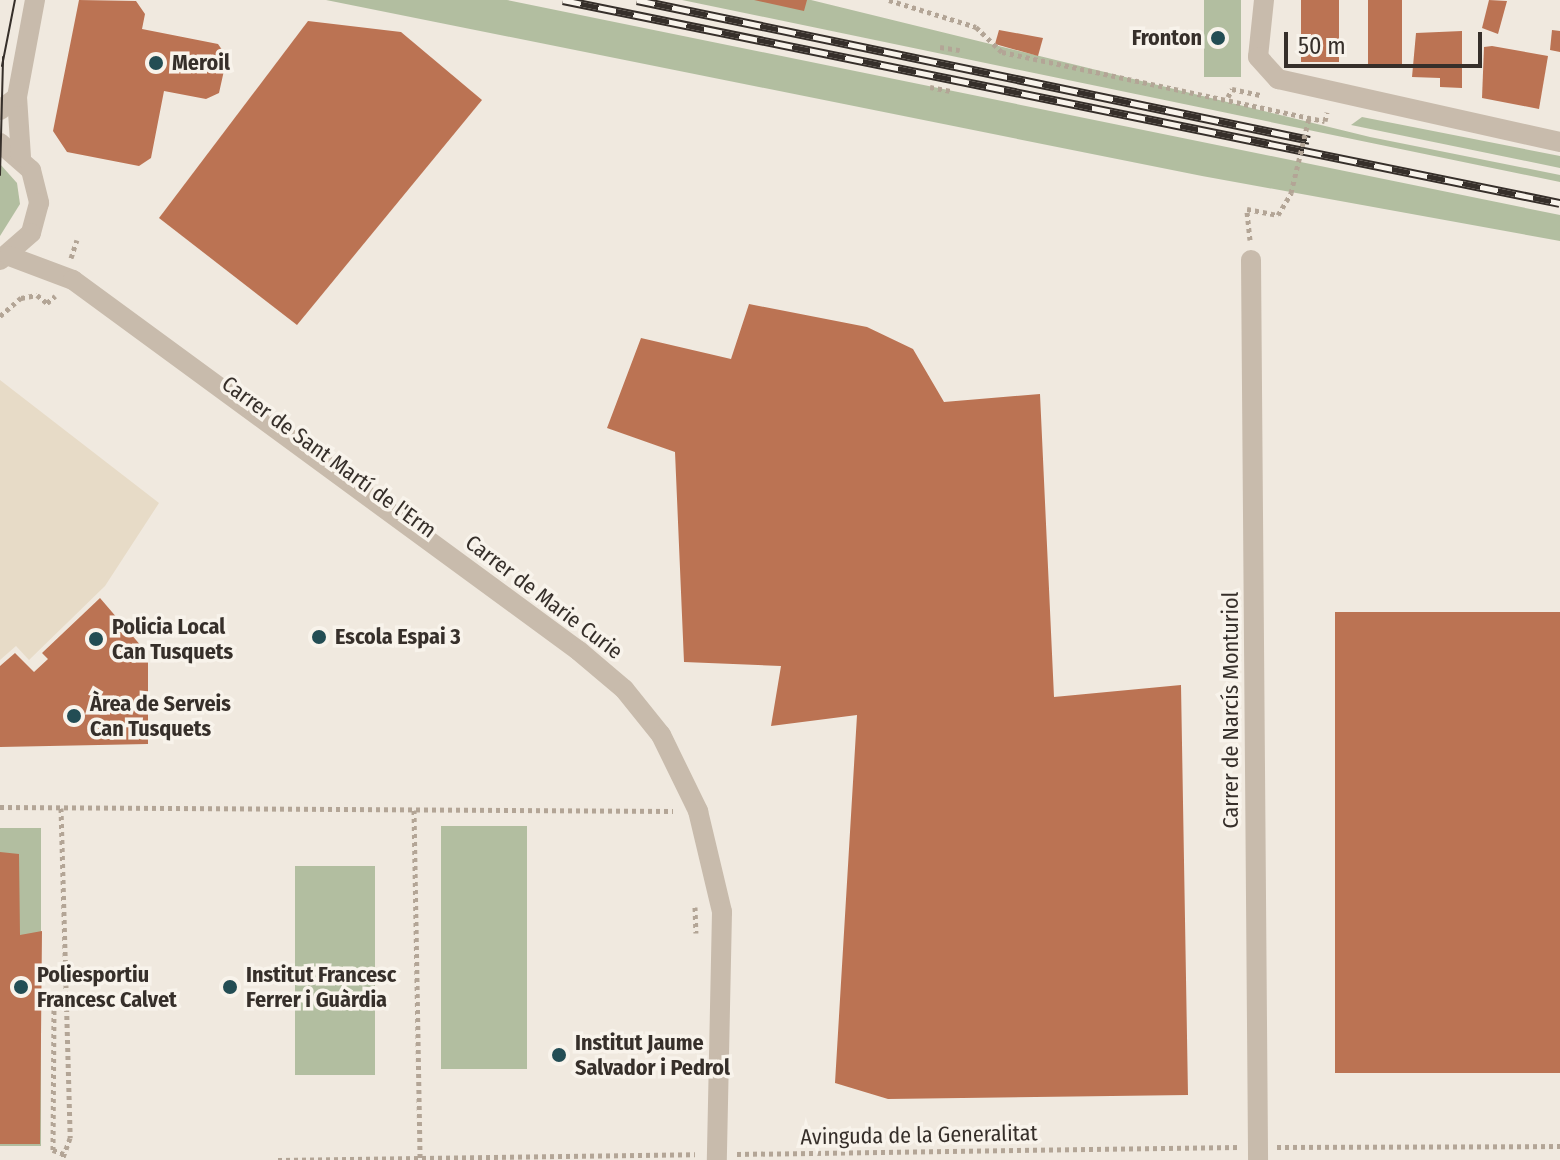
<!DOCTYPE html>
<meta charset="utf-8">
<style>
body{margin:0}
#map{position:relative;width:1560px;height:1160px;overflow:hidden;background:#f0e9df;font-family:"Fira Sans Condensed",sans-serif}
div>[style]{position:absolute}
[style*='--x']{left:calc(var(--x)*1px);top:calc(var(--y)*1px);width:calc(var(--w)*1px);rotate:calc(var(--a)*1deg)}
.green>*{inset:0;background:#b2bea0;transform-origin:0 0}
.plaza>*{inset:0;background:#e7dbc7}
.building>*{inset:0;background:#bb7353;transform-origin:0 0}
.path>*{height:5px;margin-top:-2.5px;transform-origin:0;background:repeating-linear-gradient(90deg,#b3a596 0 4px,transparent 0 8px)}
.minor>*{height:20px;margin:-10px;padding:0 10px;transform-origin:10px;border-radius:10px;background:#c8bbac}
.tram>*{height:2px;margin:-1px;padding:0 1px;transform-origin:1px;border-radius:1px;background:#362f2a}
.rail>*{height:9px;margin-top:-4.5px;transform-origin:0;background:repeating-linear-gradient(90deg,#f8f3eb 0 18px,#362f2a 0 36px);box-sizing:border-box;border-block:2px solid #362f2a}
.path-bridge>*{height:5px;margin-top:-2.5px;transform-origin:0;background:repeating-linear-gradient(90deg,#b3a596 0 4px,transparent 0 8px)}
.dots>*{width:22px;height:22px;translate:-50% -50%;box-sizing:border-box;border:4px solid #f8f3eb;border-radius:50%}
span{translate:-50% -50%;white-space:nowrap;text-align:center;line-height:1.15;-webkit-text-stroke:7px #f8f3eb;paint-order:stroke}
.poi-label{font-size:22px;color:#362f2a;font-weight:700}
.right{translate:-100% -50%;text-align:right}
.left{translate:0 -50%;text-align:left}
.street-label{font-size:22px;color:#362f2a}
.scale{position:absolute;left:1284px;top:32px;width:198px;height:36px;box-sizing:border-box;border:4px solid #362f2a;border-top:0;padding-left:10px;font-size:24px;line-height:28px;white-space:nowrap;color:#362f2a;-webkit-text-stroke:6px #f8f3eb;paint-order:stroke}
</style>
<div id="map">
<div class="green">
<div style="clip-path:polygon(326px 0,507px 0,1560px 215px,1560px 241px,1202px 176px)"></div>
<div style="clip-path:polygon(682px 0,811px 0,1370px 137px,1560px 175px,1560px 182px)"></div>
<div style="left:1204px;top:0;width:37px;height:77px"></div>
<div style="clip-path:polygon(1362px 117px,1560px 156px,1560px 168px,1351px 125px)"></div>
<div style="clip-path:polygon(0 164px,17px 183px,20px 204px,0 236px)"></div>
<div style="left:527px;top:826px;width:243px;height:86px;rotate:90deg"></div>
<div style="left:0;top:828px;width:41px;height:318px"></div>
<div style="left:375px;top:866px;width:209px;height:80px;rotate:90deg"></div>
</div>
<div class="plaza">
<div style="clip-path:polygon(0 380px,159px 503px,105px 586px,29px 660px,16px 646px,0 660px)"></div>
</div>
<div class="building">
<div style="clip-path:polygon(79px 0,136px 1px,145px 14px,142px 29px,218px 44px,227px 57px,219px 93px,206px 99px,164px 91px,151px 158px,139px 166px,67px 152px,53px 131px)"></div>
<div style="clip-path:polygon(754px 0,807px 0,804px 11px)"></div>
<div style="left:1301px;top:0;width:38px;height:62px"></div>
<div style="left:1368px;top:0;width:34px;height:66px"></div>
<div style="clip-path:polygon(1489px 0,1507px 1px,1498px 34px,1482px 28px)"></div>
<div style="clip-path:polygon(308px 21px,401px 32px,482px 100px,297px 325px,159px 218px)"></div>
<div style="clip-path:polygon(999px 30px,1043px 38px,1038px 56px,995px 44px)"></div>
<div style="clip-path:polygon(1552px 30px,1560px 31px,1560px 52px,1550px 50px)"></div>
<div style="clip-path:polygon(1462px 31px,1462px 88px,1440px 87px,1440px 78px,1412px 77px,1416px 33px)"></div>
<div style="clip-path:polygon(1492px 46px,1548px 56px,1539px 109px,1482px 98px,1484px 47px)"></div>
<div style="clip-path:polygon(749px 304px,867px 327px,913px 349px,944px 402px,1040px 394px,1054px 697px,1181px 685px,1188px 1095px,888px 1099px,835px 1083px,857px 715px,771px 726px,781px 666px,684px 662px,675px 452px,607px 428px,641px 338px,731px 359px)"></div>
<div style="clip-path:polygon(100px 598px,148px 654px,148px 744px,0 747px,0 666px,15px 653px,34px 672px,48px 659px,42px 653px)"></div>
<div style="left:1560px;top:612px;width:461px;height:225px;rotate:90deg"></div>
<div style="clip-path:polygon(0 852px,19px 854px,20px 935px,42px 931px,40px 1144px,0 1144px)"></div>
</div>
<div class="path">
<div style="--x:889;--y:0;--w:91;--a:17.2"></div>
<div style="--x:976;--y:27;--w:36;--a:44"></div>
<div style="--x:1002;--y:52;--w:330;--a:12.1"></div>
<div style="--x:1325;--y:121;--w:9;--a:-77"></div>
<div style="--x:940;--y:47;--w:20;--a:9"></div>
<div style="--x:930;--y:87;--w:21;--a:11"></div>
<div style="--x:1228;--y:97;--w:9;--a:-63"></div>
<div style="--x:1232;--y:89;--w:30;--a:12"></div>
<div style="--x:1250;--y:240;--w:31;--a:-96"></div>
<div style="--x:1247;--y:209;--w:32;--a:11"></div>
<div style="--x:1278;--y:215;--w:26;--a:-59"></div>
<div style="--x:71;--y:258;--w:19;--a:-72"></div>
<div style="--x:0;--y:316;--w:28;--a:-41"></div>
<div style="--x:21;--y:298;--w:16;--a:-11"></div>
<div style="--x:37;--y:295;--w:13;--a:39"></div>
<div style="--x:47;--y:303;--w:11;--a:-41"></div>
<div style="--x:0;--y:807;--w:673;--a:0.34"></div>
<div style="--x:61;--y:808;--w:330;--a:88.4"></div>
<div style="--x:70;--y:1138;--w:23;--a:110"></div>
<div style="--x:414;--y:810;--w:349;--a:89"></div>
<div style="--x:695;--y:907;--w:26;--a:88"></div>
<div style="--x:1277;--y:1147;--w:283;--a:-0.2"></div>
<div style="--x:64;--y:1154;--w:12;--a:-160"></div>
<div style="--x:53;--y:1150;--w:150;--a:-89.6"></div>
<div style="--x:54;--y:1000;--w:16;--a:-27"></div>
<div style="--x:737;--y:1154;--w:502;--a:-0.8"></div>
<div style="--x:278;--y:1160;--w:417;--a:-0.8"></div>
</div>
<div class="minor">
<div style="--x:1264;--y:0;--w:57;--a:96"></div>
<div style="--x:1258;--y:57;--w:30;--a:48"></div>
<div style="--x:1278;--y:79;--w:289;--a:12.6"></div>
<div style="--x:0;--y:110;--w:21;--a:-37"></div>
<div style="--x:0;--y:143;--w:41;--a:41.1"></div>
<div style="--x:31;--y:170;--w:34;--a:76"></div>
<div style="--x:39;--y:203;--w:31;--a:105"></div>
<div style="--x:31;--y:233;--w:41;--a:138.9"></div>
<div style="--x:21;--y:157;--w:60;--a:-93.8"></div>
<div style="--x:17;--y:97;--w:99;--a:-79.5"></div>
<div style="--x:9;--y:256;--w:68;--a:20.6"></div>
<div style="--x:73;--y:280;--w:627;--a:36.25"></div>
<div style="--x:579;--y:651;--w:59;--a:40.2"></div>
<div style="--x:624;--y:689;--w:59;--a:51.2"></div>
<div style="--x:661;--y:735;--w:85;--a:64"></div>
<div style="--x:698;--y:811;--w:104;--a:76.6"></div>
<div style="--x:722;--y:912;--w:248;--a:91.2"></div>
<div style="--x:1251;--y:260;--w:900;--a:89.55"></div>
</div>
<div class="tram">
<div style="--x:2;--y:66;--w:67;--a:-78.9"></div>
<div style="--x:0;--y:175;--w:118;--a:-88.5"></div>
</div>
<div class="rail">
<div style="--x:563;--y:0;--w:1017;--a:11.51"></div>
<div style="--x:637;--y:0;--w:687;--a:11.75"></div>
</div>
<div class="path-bridge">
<div style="--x:1291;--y:193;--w:77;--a:-76.5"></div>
</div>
<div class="dots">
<div style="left:1218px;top:38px;background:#234d54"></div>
<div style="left:156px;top:63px;background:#234d54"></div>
<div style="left:319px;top:637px;background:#234d54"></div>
<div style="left:96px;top:639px;background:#234d54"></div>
<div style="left:74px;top:716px;background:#234d54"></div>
<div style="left:21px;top:987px;background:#234d54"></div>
<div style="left:230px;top:987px;background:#234d54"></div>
<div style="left:559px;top:1055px;background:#234d54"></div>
</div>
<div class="poi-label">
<span class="right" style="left:1202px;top:38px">Fronton</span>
<span class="left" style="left:172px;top:63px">Meroil</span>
<span class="left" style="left:112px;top:639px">Policia Local<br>Can Tusquets</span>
<span class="left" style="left:335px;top:637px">Escola Espai 3</span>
<span class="left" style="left:90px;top:716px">Àrea de Serveis<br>Can Tusquets</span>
<span class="left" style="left:37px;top:987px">Poliesportiu<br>Francesc Calvet</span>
<span class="left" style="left:246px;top:987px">Institut Francesc<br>Ferrer i Guàrdia</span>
<span class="left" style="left:575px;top:1055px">Institut Jaume<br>Salvador i Pedrol</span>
</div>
<div class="street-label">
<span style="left:329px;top:457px;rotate:36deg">Carrer de Sant Martí de l'Erm</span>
<span style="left:544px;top:597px;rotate:37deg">Carrer de Marie Curie</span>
<span style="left:1231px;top:710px;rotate:-90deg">Carrer de Narcís Monturiol</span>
<span style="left:919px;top:1135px;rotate:-1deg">Avinguda de la Generalitat</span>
</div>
<div class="scale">50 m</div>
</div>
